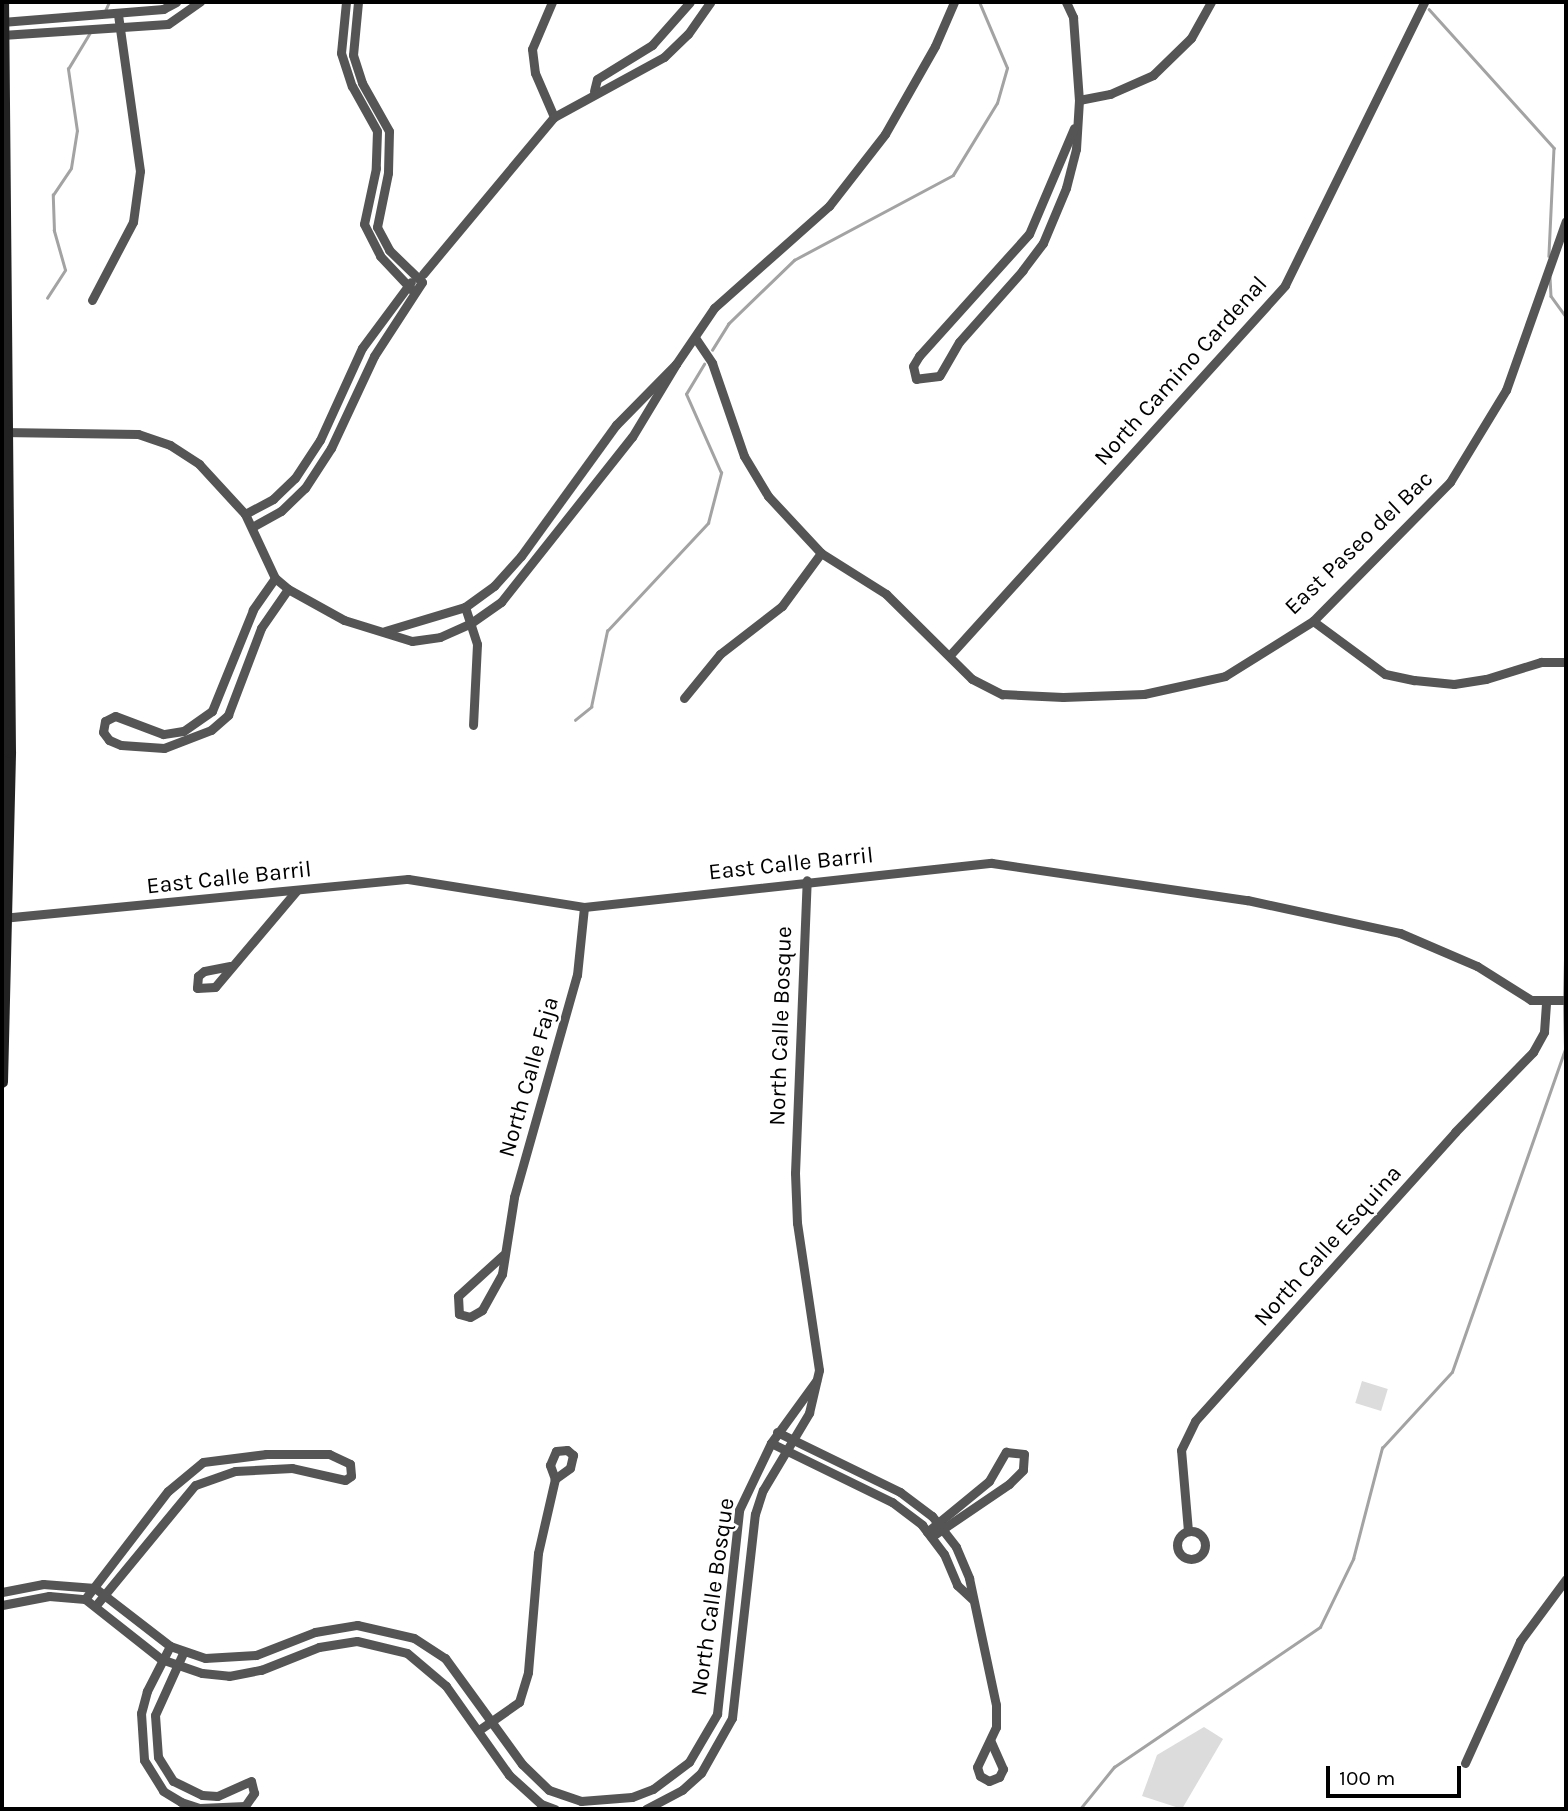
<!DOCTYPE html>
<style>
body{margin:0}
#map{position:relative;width:1568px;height:1811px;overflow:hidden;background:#fff;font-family:Karla,sans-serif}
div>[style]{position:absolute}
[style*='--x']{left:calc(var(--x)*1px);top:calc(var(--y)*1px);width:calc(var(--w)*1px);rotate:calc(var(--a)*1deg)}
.green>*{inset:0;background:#dcdcdc;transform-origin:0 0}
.stream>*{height:2.5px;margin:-1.25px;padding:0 1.25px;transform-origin:1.25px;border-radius:1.25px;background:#a3a3a3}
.street>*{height:9px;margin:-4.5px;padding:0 4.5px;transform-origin:4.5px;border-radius:4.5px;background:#555}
.street>.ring{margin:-4.5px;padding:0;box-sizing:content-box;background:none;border:9px solid #555;border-radius:50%}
.secondary>*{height:12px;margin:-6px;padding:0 6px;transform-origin:6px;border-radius:6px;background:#222}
span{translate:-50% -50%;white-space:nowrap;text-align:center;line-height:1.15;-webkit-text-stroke:5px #fff;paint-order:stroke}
.street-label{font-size:23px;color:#000}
.frame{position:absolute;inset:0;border:4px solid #000;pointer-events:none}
.scale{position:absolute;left:1326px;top:1766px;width:135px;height:32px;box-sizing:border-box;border:4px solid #000;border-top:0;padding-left:9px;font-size:21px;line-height:24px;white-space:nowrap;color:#000;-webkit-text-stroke:5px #fff;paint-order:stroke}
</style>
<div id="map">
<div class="green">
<div style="left:1362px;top:1381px;width:27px;height:23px;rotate:17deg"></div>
<div style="clip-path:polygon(1204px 1727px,1223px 1739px,1182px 1809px,1142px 1796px,1157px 1755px)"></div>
</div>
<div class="stream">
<div style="--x:1429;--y:9;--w:187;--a:48"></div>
<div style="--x:1554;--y:148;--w:108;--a:92.7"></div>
<div style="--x:105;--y:11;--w:10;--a:-66"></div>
<div style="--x:1550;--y:277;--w:19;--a:87"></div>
<div style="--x:1551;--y:296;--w:26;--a:54"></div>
<div style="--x:47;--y:298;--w:33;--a:-57"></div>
<div style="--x:65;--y:270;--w:41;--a:-105.8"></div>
<div style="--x:54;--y:231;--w:36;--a:-92"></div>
<div style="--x:53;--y:195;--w:32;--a:-56"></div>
<div style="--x:71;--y:168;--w:37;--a:-81"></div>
<div style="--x:77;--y:131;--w:63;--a:-98.3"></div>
<div style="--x:68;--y:69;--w:44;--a:-58.8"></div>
<div style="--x:712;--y:350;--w:31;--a:-58"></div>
<div style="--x:728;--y:324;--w:92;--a:-44.1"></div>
<div style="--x:794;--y:260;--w:180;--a:-28.1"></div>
<div style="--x:953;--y:175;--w:84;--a:-58.6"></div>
<div style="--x:997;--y:103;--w:36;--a:-74"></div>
<div style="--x:1007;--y:68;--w:72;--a:-113"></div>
<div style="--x:575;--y:720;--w:21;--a:-39"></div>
<div style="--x:591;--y:707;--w:78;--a:-78.1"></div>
<div style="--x:607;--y:631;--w:148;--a:-46.9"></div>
<div style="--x:708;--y:523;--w:52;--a:-75.4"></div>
<div style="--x:721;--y:473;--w:86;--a:-113.9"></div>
<div style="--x:686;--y:394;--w:35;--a:-59"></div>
<div style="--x:1564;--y:997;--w:75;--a:-88.5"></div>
<div style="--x:1080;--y:1809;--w:54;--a:-51"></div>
<div style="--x:1114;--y:1767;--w:249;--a:-34.2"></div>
<div style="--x:1320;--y:1627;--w:76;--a:-64.1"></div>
<div style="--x:1353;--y:1559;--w:115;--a:-75.4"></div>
<div style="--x:1382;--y:1448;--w:103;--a:-47.4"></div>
<div style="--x:1452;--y:1372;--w:342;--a:-70.7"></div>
<div style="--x:1565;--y:1049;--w:45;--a:-91.3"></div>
</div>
<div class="street">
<div style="--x:346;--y:2;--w:51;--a:95.6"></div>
<div style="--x:341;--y:53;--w:35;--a:72"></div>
<div style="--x:352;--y:86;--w:51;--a:60.9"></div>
<div style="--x:377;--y:131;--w:37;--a:92"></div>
<div style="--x:376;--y:168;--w:57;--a:102.1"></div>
<div style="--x:364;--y:224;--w:36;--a:63"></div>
<div style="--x:380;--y:256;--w:50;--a:46.6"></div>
<div style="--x:358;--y:2;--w:53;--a:95.4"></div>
<div style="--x:353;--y:55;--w:29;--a:72"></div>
<div style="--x:362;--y:83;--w:55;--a:60.6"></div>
<div style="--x:389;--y:131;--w:42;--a:91.4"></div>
<div style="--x:388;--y:173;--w:55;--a:101.5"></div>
<div style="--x:377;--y:227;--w:26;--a:62"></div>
<div style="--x:389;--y:250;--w:46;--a:44.1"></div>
<div style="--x:552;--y:2;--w:51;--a:113.1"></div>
<div style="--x:532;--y:49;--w:24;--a:83"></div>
<div style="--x:535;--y:73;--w:48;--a:66.6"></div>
<div style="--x:1066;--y:2;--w:17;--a:65"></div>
<div style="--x:1073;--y:17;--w:83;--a:85.9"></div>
<div style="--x:1079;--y:100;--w:49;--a:93.5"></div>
<div style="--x:1076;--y:149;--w:40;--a:104.4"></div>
<div style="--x:1066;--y:188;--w:60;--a:112.7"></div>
<div style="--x:1043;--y:243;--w:34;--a:127"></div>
<div style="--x:1023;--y:270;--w:96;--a:131.6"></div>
<div style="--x:959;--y:342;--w:39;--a:120"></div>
<div style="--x:939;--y:376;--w:23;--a:173"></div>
<div style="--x:916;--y:379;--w:13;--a:-103"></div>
<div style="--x:913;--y:366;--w:12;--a:-59"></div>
<div style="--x:919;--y:356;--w:164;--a:-48"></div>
<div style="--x:1029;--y:234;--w:115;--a:-67"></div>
<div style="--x:2;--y:22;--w:162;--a:-4.6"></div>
<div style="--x:163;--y:9;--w:15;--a:-28"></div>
<div style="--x:2;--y:35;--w:166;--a:-3.8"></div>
<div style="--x:168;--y:24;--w:39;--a:-35"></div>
<div style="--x:594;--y:91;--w:12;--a:-76"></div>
<div style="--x:597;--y:79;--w:65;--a:-31.7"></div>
<div style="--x:652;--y:45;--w:57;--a:-48.5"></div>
<div style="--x:1079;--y:100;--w:32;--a:-11"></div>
<div style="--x:1110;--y:94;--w:47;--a:-23.8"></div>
<div style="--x:1153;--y:75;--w:53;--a:-44.2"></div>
<div style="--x:1191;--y:38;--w:41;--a:-60.9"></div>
<div style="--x:423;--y:274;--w:204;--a:-50.2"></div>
<div style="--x:554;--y:117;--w:125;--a:-28.6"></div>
<div style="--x:664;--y:57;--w:33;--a:-44"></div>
<div style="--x:688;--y:34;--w:39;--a:-55"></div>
<div style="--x:92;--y:300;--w:88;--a:-62.3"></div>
<div style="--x:133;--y:222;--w:51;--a:-82.2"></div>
<div style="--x:140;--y:171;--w:159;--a:-98"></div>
<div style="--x:696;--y:339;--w:29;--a:56"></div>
<div style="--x:712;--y:363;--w:98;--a:71"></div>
<div style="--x:744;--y:456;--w:47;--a:59"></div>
<div style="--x:768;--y:496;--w:78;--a:47.1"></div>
<div style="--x:821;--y:553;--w:77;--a:32.2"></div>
<div style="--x:886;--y:594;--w:121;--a:44.7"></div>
<div style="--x:972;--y:679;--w:34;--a:27"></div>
<div style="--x:1002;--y:694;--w:61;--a:2.8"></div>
<div style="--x:1063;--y:697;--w:81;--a:-2.1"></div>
<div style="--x:1144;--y:694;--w:83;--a:-12.5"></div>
<div style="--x:1225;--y:676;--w:104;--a:-32"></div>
<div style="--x:1313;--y:621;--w:195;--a:-45.4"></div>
<div style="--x:1450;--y:482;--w:108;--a:-58.7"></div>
<div style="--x:1506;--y:390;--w:179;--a:-70.5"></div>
<div style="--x:2;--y:432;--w:136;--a:0.8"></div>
<div style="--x:138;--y:434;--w:34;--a:19"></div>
<div style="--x:170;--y:445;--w:35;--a:33"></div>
<div style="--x:199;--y:464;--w:68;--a:47.4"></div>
<div style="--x:245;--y:514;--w:71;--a:64.9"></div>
<div style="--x:275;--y:578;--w:17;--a:40"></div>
<div style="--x:288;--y:589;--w:64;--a:29"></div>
<div style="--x:344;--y:620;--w:71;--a:17.2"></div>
<div style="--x:412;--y:641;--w:28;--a:-8"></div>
<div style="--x:440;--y:637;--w:34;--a:-24"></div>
<div style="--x:471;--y:623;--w:37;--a:-35"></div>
<div style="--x:501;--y:602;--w:211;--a:-51.6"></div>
<div style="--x:632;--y:437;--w:85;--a:-58.9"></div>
<div style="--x:245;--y:514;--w:32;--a:-28"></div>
<div style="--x:273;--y:499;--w:30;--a:-44"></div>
<div style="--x:295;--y:478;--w:45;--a:-56.7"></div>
<div style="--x:320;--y:440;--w:101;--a:-65.5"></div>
<div style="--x:362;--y:348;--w:82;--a:-53.4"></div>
<div style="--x:252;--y:527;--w:33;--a:-29"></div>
<div style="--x:281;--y:511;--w:33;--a:-44"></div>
<div style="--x:305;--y:488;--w:48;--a:-57"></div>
<div style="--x:331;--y:448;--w:102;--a:-64.9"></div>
<div style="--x:374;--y:356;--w:88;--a:-57"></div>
<div style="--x:275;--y:578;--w:39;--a:125"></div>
<div style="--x:253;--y:610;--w:109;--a:112.1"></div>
<div style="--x:212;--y:711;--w:35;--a:145"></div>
<div style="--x:183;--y:731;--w:20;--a:171"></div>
<div style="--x:163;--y:734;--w:51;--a:-159.4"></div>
<div style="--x:115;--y:716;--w:11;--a:153"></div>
<div style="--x:105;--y:721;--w:11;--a:100"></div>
<div style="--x:103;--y:732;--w:10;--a:53"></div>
<div style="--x:109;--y:740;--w:13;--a:23"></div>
<div style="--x:121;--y:745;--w:43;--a:4"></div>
<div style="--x:164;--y:748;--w:50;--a:-21"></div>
<div style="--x:211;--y:730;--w:23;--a:-41"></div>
<div style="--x:228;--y:715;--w:93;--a:-69.2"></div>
<div style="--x:261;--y:628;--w:47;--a:-55.3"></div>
<div style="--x:465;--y:607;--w:39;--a:72"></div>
<div style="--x:477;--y:644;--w:81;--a:92.8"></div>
<div style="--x:1313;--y:621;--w:89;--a:36.4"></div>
<div style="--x:1385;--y:674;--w:30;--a:12"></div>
<div style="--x:1414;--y:680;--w:40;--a:5.7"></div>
<div style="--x:1454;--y:684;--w:32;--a:-9"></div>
<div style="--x:1486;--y:679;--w:58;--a:-17.2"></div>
<div style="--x:1541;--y:662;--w:25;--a:0"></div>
<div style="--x:385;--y:631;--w:84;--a:-16.7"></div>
<div style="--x:465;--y:607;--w:36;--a:-36"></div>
<div style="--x:494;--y:586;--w:40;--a:-48"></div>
<div style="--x:521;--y:556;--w:162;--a:-54.1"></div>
<div style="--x:616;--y:425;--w:86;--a:-45.5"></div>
<div style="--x:676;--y:364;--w:68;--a:-55.8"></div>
<div style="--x:714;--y:308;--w:154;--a:-41.6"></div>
<div style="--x:829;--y:206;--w:91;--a:-52.1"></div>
<div style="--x:885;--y:134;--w:101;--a:-60.4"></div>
<div style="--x:935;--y:46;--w:48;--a:-66.6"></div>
<div style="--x:950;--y:655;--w:499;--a:-47.8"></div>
<div style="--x:1285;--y:285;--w:315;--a:-63.8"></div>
<div style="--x:684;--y:698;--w:57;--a:-50.7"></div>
<div style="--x:720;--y:654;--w:78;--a:-37.7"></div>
<div style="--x:782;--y:606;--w:66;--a:-53.7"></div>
<div style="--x:2;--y:918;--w:408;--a:-5.5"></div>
<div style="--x:408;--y:879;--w:178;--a:9"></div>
<div style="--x:584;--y:907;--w:410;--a:-6.2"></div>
<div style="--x:992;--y:863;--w:258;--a:8.3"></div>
<div style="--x:1247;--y:900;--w:157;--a:12.2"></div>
<div style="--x:1400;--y:933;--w:84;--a:23.2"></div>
<div style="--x:1477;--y:966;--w:64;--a:32.2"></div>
<div style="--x:1531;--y:1000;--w:35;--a:0"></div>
<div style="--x:230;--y:966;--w:26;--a:169"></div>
<div style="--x:204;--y:971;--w:8;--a:140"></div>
<div style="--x:198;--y:976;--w:12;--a:95"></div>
<div style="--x:197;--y:988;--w:18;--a:-3"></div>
<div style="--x:215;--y:987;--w:126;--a:-49.8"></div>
<div style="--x:503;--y:1255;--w:61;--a:137.7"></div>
<div style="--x:458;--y:1296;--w:18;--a:87"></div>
<div style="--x:459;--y:1314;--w:11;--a:15"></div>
<div style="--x:470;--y:1317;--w:14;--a:-30"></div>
<div style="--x:482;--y:1310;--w:41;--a:-60.9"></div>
<div style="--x:502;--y:1274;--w:78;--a:-81.1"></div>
<div style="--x:514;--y:1197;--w:231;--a:-74.2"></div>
<div style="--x:577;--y:975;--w:68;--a:-84.1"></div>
<div style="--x:777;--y:1432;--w:137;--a:26"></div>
<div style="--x:900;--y:1492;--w:40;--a:37"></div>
<div style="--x:932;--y:1516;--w:39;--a:52"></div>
<div style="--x:956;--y:1547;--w:34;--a:67"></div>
<div style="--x:969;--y:1578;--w:130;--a:78"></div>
<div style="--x:996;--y:1705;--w:22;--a:90"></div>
<div style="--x:996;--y:1727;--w:44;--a:115.4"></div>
<div style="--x:977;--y:1767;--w:9;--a:72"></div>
<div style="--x:980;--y:1776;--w:10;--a:29"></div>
<div style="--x:989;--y:1781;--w:11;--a:-22"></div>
<div style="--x:999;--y:1777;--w:9;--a:-63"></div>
<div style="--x:1003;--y:1769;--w:30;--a:-114"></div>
<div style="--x:771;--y:1443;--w:135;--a:26"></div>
<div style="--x:892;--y:1502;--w:38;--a:37"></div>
<div style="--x:922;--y:1525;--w:36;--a:53"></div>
<div style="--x:944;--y:1554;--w:34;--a:67"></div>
<div style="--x:957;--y:1585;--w:21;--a:43"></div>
<div class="ring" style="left:1177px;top:1531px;width:19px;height:19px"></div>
<div style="--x:1188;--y:1531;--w:81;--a:-94.9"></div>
<div style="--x:1181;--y:1450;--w:32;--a:-64"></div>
<div style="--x:1195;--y:1421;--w:389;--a:-48"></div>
<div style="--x:1455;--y:1132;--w:112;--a:-45.7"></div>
<div style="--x:1533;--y:1052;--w:23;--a:-61"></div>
<div style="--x:1544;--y:1032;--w:29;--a:-86"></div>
<div style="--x:927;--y:1532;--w:80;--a:-39.4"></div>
<div style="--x:989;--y:1481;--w:34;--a:-60"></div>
<div style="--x:1006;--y:1452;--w:18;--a:6"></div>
<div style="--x:1024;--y:1454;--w:16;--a:94"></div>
<div style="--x:1023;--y:1470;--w:20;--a:135"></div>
<div style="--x:1009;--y:1484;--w:94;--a:145.8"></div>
<div style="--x:2;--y:1592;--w:42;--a:-11"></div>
<div style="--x:43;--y:1584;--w:52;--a:4.4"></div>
<div style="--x:95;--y:1588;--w:95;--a:37.7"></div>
<div style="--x:170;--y:1646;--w:37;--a:19"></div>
<div style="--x:205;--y:1658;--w:51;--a:-3.4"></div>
<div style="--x:256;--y:1655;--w:63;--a:-21.3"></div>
<div style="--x:315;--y:1632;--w:43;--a:-9.5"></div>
<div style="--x:357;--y:1625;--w:58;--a:12.8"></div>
<div style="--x:414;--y:1638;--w:37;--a:33"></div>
<div style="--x:445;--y:1658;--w:131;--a:54"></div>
<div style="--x:522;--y:1764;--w:37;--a:44"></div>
<div style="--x:549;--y:1790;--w:34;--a:19"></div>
<div style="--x:581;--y:1801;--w:51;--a:-4.5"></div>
<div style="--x:632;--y:1797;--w:22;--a:-21"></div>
<div style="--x:653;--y:1789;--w:45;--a:-36.9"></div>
<div style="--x:689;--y:1762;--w:56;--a:-59.7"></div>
<div style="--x:717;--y:1714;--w:205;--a:-83.8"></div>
<div style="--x:739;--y:1510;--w:74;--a:-64.5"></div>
<div style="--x:771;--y:1443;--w:77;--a:-54"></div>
<div style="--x:85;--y:1599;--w:136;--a:-52.5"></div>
<div style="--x:168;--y:1491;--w:45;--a:-39.6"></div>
<div style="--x:203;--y:1462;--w:64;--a:-7.2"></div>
<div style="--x:266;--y:1454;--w:63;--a:0"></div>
<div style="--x:329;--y:1454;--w:23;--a:25"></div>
<div style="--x:350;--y:1464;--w:12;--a:85"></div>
<div style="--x:351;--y:1476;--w:7;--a:146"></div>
<div style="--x:345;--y:1480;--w:54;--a:-167.2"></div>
<div style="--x:292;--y:1468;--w:57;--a:177"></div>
<div style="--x:235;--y:1471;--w:42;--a:160.7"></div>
<div style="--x:195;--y:1485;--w:154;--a:129.5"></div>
<div style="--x:2;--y:1605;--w:48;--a:-10.8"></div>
<div style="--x:49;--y:1596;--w:36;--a:5"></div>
<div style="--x:85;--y:1599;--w:97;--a:38.3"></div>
<div style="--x:161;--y:1659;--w:43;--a:18.9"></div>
<div style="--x:202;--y:1673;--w:27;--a:6"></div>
<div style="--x:229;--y:1676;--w:33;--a:-11"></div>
<div style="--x:261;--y:1670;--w:62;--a:-21.6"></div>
<div style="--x:319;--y:1647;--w:38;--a:-9"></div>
<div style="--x:357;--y:1641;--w:51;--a:13.5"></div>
<div style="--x:407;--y:1653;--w:51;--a:40.2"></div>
<div style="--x:446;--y:1686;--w:109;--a:54.7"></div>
<div style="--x:509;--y:1775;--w:43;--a:42.2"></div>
<div style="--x:541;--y:1804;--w:15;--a:20"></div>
<div style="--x:170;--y:1646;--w:51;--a:117.1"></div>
<div style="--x:147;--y:1691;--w:23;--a:105"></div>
<div style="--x:141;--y:1713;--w:47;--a:86.3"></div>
<div style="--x:144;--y:1760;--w:36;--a:58"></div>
<div style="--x:163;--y:1791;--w:21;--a:31"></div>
<div style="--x:181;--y:1802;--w:20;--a:18"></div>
<div style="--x:200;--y:1808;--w:45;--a:-2.5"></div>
<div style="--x:245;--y:1806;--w:16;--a:-55"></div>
<div style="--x:254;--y:1793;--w:12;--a:-104"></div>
<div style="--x:251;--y:1781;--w:37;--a:156"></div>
<div style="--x:217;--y:1796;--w:15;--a:-176"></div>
<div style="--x:202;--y:1795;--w:32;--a:-154"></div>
<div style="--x:173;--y:1781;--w:28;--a:-122"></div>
<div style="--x:158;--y:1757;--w:42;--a:-94.1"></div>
<div style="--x:155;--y:1715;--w:68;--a:-65.7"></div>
<div style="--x:479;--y:1730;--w:49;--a:-35"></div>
<div style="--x:519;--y:1702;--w:31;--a:-73"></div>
<div style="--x:528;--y:1672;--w:119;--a:-85.2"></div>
<div style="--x:538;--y:1553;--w:76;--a:-77.1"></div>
<div style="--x:555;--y:1479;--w:15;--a:-110"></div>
<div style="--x:550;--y:1465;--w:15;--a:-67"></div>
<div style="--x:556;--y:1451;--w:11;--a:-5"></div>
<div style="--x:567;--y:1450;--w:8;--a:40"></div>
<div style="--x:573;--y:1455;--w:13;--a:103"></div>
<div style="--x:570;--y:1468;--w:19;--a:144"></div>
<div style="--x:1465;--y:1763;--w:134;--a:-65.7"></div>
<div style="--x:1520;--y:1641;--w:77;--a:-53.4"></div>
<div style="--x:646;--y:1809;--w:41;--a:-27.8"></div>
<div style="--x:682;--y:1790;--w:25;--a:-42"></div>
<div style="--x:701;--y:1773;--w:63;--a:-60.6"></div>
<div style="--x:732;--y:1718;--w:205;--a:-83.6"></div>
<div style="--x:755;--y:1514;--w:25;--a:-72"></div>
<div style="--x:763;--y:1490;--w:90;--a:-59.1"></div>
<div style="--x:809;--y:1413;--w:44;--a:-76.9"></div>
<div style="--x:819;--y:1370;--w:149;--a:-98.5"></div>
<div style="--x:797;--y:1223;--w:50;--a:-92.3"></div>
<div style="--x:795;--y:1173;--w:293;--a:-87.7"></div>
</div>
<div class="secondary">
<div style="--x:2;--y:1082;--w:330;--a:-88.6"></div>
<div style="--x:10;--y:752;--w:750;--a:-90.53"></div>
</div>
<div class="street-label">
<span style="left:1181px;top:371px;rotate:-48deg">North Camino Cardenal</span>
<span style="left:1359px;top:543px;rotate:-44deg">East Paseo del Bac</span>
<span style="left:791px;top:864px;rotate:-6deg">East Calle Barril</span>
<span style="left:229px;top:878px;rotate:-6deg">East Calle Barril</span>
<span style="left:781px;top:1026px;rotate:-88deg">North Calle Bosque</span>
<span style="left:529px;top:1077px;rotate:-74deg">North Calle Faja</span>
<span style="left:1328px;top:1246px;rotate:-48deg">North Calle Esquina</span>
<span style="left:713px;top:1597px;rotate:-82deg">North Calle Bosque</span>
</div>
<div class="frame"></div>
<div class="scale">100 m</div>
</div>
